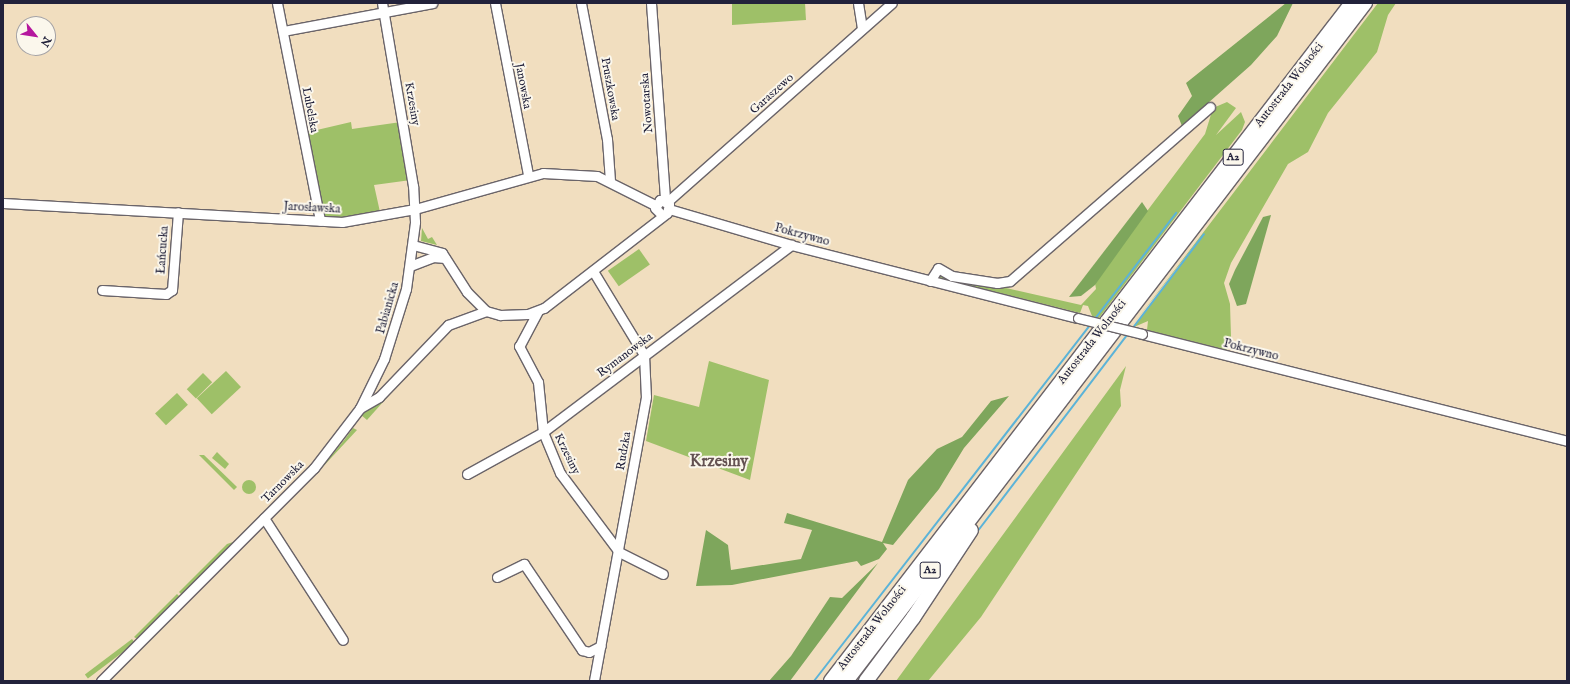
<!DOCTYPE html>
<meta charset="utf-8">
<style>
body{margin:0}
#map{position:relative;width:1570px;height:684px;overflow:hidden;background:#f1debf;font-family:"IM FELL English",serif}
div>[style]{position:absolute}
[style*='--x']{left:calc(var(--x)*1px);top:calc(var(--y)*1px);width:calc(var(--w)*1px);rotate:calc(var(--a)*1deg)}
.green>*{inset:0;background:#9ec068;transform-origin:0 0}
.round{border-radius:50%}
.forest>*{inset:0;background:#7ea65c}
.stream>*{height:2px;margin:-1px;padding:0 1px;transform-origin:1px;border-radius:1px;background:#5bb3d8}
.roads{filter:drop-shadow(1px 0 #6a6469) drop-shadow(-1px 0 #6a6469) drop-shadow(0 1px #6a6469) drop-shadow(0 -1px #6a6469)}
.minor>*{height:9px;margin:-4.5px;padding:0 4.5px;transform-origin:4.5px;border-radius:4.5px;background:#fff}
.highway>*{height:14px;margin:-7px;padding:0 7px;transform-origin:7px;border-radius:7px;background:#fff}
.bridges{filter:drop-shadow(1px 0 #6a6469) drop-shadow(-1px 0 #6a6469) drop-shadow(0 1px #6a6469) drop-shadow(0 -1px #6a6469)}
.minor-bridge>*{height:9px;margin:-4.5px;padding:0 4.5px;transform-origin:4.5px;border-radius:4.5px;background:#fff}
span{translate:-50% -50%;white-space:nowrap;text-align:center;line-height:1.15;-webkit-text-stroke:4px #fbf7ec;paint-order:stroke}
.shield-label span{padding:1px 3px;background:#fbf7ec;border:1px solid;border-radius:3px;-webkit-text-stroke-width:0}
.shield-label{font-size:11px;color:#22223b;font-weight:700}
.street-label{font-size:12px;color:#22223b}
.district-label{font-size:16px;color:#635151;font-weight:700}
.frame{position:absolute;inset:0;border:4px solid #22223b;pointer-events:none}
.north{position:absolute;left:16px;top:16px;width:40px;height:40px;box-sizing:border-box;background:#fbf7ec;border:1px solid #a4a2a5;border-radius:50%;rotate:120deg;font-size:11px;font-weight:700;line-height:16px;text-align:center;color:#22223b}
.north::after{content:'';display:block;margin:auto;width:14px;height:18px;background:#b5179e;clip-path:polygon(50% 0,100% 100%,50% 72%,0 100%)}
</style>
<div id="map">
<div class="green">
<div style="clip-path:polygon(732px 3px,805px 3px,806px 20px,732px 25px)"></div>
<div style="clip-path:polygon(1378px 3px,1396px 3px,1388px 15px,1377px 52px,1328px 113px,1308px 152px,1288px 164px,1231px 263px,1224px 283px,1230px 304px,1231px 336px,1227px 350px,1147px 330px,1148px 321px,1134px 327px,1204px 233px,1132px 326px)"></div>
<div style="clip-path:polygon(1227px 102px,1236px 108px,1216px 135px,1241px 112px,1245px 122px,1242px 130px,1099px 318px,1092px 316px,1088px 306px,1083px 305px,1080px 313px,936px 277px,936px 272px,1081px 305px,1096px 289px,1095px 283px,1102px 271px,1205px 134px,1213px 108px)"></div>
<div style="clip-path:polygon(351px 122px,352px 129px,401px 122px,411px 180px,374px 185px,380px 212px,341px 220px,320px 220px,304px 133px)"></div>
<div style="clip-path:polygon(422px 228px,428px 239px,432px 237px,437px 245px,421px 241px)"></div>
<div style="left:639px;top:249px;width:19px;height:38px;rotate:55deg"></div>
<div style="clip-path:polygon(448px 329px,367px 420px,361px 415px,364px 410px)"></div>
<div style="clip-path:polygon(709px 361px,769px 380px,750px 480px,646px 441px,654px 395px,699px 407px)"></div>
<div style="clip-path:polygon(1126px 366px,1120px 390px,1121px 406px,981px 617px,928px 681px,896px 681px)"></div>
<div style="left:226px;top:371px;width:22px;height:40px;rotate:47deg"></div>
<div style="left:203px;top:373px;width:13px;height:23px;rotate:45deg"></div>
<div style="left:177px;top:393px;width:16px;height:30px;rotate:47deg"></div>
<div style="clip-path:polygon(353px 428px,357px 430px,319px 471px,345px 439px)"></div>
<div style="clip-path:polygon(217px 452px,229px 464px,225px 469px,212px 458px)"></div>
<div style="clip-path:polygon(199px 455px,204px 455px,237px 487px,234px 490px)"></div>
<div class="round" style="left:242px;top:480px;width:14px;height:14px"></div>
<div style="clip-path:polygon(236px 541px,183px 596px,179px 592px,227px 544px)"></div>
<div style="clip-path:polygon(177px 594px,181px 598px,137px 639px,134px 637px)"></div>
<div style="clip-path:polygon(158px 628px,110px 681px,105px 681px)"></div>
<div style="left:132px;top:639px;width:5px;height:59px;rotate:53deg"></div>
</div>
<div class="forest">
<div style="clip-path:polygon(1286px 3px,1293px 3px,1277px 36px,1251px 65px,1182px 126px,1178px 116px,1192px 96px,1186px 83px)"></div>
<div style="clip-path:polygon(1142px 202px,1148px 211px,1095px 285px,1081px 296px,1069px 297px)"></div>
<div style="clip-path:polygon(1271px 215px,1246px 304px,1237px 306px,1229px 284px,1235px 270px,1263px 217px)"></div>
<div style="clip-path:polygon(1009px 396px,964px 448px,939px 489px,893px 545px,883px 543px,887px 549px,879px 559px,861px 566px,857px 561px,732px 585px,696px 586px,706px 530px,728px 545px,731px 570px,801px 559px,812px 530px,784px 523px,787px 513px,882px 542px,908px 480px,937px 449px,962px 437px,991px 401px)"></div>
<div style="clip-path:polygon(878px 563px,790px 681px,769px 681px,791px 656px,830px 597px,842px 598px)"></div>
</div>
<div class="stream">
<div style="--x:1094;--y:320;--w:135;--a:-52.5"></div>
<div style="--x:1132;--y:329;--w:119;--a:-52.8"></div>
<div style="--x:977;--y:532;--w:249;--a:-52.7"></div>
<div style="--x:814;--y:681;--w:450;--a:-52.2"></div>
</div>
<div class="roads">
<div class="minor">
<div style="--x:277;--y:3;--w:222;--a:78.8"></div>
<div style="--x:495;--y:3;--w:174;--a:79.1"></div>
<div style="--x:581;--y:3;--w:138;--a:79.2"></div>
<div style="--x:607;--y:139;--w:42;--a:85.9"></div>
<div style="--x:651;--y:3;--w:197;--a:85.9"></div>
<div style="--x:858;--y:3;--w:26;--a:81"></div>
<div style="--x:283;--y:31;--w:152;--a:-10.6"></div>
<div style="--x:667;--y:202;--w:300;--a:-41.5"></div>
<div style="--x:3;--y:203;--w:340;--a:3.2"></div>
<div style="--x:342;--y:222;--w:74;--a:-10.1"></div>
<div style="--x:415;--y:209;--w:133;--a:-15.7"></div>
<div style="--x:543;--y:173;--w:54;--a:3.2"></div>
<div style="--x:597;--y:176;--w:65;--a:26.6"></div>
<div style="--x:669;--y:209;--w:127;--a:16.4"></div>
<div style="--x:791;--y:245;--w:296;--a:14.3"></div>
<div style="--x:413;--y:245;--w:30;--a:15"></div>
<div style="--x:442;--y:253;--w:46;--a:57.3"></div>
<div style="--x:467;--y:292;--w:27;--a:45"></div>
<div style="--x:486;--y:311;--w:15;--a:16"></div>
<div style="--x:500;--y:315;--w:28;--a:-2"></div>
<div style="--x:528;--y:314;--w:17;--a:-21"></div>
<div style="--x:544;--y:308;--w:155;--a:-37.7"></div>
<div style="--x:667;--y:213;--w:9;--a:-77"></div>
<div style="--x:669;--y:204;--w:10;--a:-156"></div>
<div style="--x:660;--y:200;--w:9;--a:122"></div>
<div style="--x:655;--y:208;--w:10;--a:45"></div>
<div style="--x:410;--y:266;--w:25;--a:-21"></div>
<div style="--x:433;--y:257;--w:12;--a:5"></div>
<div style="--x:593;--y:271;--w:98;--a:58.7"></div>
<div style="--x:644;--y:355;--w:42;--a:87.3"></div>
<div style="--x:646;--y:397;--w:289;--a:100.4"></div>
<div style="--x:930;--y:281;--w:15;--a:-58"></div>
<div style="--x:938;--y:268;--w:16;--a:30"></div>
<div style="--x:952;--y:276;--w:46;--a:8.8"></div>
<div style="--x:997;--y:283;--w:13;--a:-9"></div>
<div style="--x:1010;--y:281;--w:265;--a:-41"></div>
<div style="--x:102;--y:290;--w:64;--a:3.6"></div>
<div style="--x:166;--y:294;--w:7;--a:-34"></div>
<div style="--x:172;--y:290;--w:78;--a:-85.6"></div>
<div style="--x:538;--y:311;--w:40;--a:118"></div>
<div style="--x:519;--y:346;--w:41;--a:62.2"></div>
<div style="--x:538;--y:382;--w:50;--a:84.3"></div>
<div style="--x:543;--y:432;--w:44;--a:67.5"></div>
<div style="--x:560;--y:473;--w:99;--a:53.2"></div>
<div style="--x:619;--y:552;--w:49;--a:26.6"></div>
<div style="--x:1142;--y:334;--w:438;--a:14.1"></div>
<div style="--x:360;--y:408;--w:22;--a:-30"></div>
<div style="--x:379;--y:397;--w:100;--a:-46.2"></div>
<div style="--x:448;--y:325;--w:40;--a:-20.2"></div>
<div style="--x:467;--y:474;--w:87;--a:-28.9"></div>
<div style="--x:543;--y:432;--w:311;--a:-37"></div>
<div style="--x:264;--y:518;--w:145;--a:57.1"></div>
<div style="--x:497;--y:577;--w:30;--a:-26"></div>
<div style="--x:524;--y:564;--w:104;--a:56"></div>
<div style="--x:582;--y:650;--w:7;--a:16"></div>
<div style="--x:589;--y:652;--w:13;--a:-27"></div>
<div style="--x:101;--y:681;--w:301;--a:-45"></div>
<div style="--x:314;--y:468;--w:76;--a:-52.5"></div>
<div style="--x:360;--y:408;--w:55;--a:-63.9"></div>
<div style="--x:384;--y:359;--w:73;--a:-72.6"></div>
<div style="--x:406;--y:289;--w:68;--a:-82.3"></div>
<div style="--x:415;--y:222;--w:36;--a:-93"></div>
<div style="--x:413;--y:186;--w:186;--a:-99.6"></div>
</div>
<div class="highway">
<div style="--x:831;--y:681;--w:855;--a:-52.46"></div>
<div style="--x:846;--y:681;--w:854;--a:-52.57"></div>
<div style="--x:866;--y:681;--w:79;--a:-53.3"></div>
<div style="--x:913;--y:618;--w:105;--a:-56.6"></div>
</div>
</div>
<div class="bridges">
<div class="minor-bridge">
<div style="--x:1078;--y:318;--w:66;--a:14"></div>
</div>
</div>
<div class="shield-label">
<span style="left:1233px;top:157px">A2</span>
<span style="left:930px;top:570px">A2</span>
</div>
<div class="street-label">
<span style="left:1289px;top:85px;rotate:-52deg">Autostrada Wolności</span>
<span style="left:523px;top:86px;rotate:79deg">Janowska</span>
<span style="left:610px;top:89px;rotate:80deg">Pruszkowska</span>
<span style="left:772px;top:94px;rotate:-42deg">Garaszewo</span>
<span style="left:647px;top:103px;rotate:-94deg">Nowotarska</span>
<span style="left:412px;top:104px;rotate:80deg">Krzesiny</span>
<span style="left:310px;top:110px;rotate:79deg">Lubelska</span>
<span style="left:312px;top:208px;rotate:3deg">Jarosławska</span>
<span style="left:802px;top:235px;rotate:15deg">Pokrzywno</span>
<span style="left:163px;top:250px;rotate:-86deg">Łańcucka</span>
<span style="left:388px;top:308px;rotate:-74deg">Pabianicka</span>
<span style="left:1092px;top:342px;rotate:-52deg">Autostrada Wolności</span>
<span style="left:1251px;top:350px;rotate:14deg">Pokrzywno</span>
<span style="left:625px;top:355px;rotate:-37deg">Rymanowska</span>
<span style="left:624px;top:451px;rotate:-80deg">Rudzka</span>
<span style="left:567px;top:454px;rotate:64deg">Krzesiny</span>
<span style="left:283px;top:482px;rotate:-45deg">Tarnowska</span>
<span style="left:872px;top:628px;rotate:-52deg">Autostrada Wolności</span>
</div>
<div class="district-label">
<span style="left:719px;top:462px">Krzesiny</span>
</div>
<div class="frame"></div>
<div class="north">N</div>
</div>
